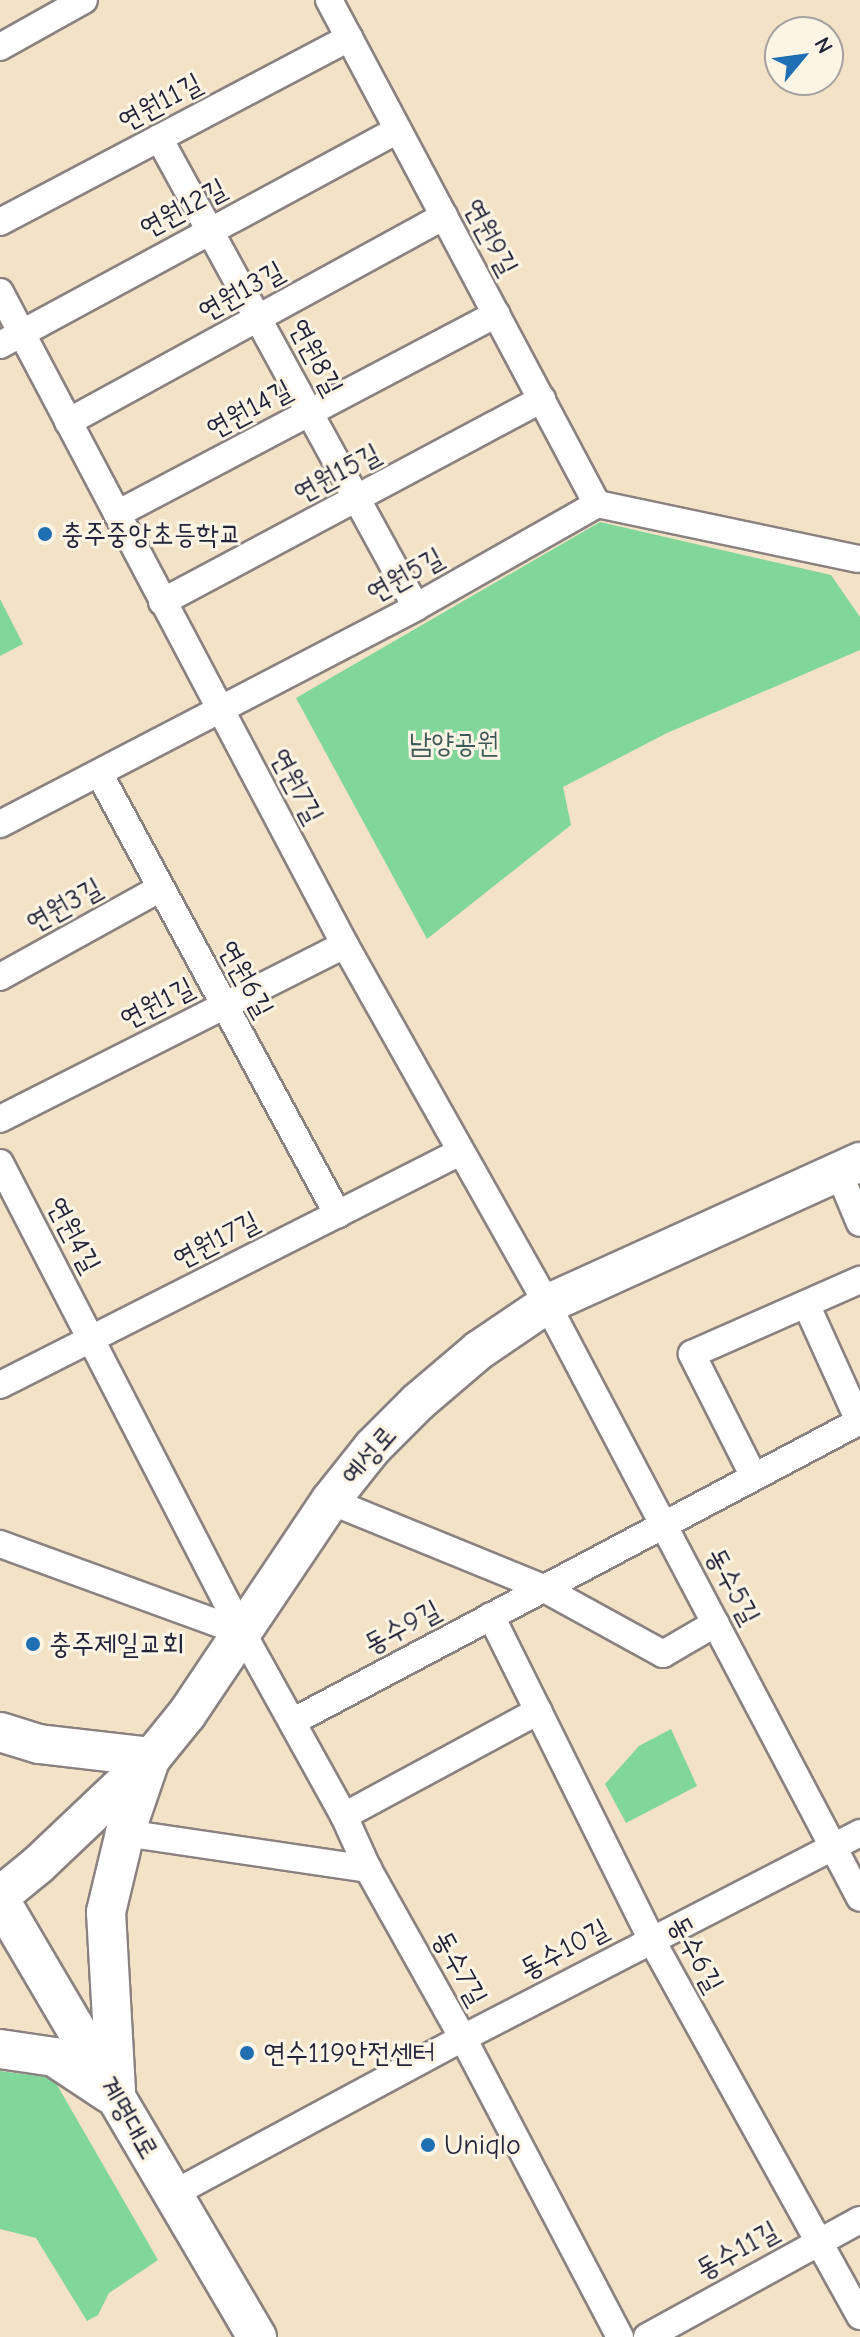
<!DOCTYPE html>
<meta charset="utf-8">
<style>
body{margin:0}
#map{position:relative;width:860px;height:2337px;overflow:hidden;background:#f3e2c6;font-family:"Comic Neue","Poor Story",sans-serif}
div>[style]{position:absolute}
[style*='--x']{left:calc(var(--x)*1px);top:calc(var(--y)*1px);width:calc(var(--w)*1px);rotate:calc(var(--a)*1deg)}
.green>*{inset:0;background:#81d69a}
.roads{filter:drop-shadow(2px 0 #8a8280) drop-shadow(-2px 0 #8a8280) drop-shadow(0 2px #8a8280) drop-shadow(0 -2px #8a8280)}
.street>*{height:26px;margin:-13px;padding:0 13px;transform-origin:13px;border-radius:13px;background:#fff}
.secondary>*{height:38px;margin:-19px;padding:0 19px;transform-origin:19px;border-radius:19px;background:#fff}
.dots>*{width:22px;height:22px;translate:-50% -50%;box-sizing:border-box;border:4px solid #fcf5e5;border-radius:50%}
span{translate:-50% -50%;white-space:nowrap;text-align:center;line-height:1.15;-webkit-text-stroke:6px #fcf5e5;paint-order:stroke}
.street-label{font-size:28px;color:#22223b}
.poi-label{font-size:28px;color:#22223b}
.left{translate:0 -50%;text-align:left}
.park-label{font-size:28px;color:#3e5858}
.north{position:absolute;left:764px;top:16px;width:80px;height:80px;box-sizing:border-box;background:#fcf5e5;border:2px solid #a5a1a1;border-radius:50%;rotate:61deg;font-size:22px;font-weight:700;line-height:32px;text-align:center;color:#22223b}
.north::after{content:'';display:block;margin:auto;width:28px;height:36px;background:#1f6fb2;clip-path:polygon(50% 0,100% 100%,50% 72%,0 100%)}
</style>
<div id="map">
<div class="green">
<div style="clip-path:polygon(600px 522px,831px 575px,860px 617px,860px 650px,667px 733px,563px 787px,571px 825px,427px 939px,296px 698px)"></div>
<div style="clip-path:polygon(0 599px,23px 644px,0 656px)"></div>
<div style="clip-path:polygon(671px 1729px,697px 1786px,626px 1823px,605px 1784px,639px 1746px)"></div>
<div style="clip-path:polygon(0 2071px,53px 2078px,158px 2260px,109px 2293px,98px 2315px,87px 2321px,36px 2238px,0 2229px)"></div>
</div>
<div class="roads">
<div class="street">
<div style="--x:329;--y:0;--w:571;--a:62"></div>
<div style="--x:0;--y:47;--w:96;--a:-29.2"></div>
<div style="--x:159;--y:138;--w:535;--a:61.28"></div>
<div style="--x:0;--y:222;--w:395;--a:-27.8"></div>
<div style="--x:0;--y:292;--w:739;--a:62.15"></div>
<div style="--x:345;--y:945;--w:412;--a:60.6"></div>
<div style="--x:547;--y:1304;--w:671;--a:62.21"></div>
<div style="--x:0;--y:345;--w:452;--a:-28.4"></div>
<div style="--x:68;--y:422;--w:429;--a:-28.7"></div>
<div style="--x:117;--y:514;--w:429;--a:-27.8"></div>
<div style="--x:162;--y:602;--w:431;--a:-28.1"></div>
<div style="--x:99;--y:773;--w:502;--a:61.6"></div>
<div style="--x:0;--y:824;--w:469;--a:-27.5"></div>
<div style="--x:416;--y:607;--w:208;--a:-29.6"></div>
<div style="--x:597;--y:504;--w:266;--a:11.9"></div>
<div style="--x:0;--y:977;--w:182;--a:-29"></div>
<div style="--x:0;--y:1119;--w:386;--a:-26.8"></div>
<div style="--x:0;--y:1163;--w:528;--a:62.71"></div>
<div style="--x:242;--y:1632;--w:210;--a:61"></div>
<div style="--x:344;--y:1816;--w:58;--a:65.6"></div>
<div style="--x:368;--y:1869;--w:194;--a:60.7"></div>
<div style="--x:463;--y:2038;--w:338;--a:62.3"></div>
<div style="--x:838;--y:1171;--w:56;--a:67.1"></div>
<div style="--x:806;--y:1304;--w:131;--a:65.6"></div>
<div style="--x:0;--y:1385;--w:516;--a:-26.86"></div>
<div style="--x:754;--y:1477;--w:138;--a:-116.8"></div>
<div style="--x:692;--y:1354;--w:184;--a:-23.8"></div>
<div style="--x:330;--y:1501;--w:230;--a:22.2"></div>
<div style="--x:543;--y:1588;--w:137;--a:28.8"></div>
<div style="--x:663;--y:1654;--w:61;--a:-30.3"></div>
<div style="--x:0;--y:1544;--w:258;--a:20"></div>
<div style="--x:491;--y:1616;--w:360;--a:63.6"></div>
<div style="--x:651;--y:1939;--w:431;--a:61"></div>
<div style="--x:292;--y:1722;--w:643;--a:-27.92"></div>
<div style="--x:344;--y:1816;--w:221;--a:-28.4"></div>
<div style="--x:125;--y:1833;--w:246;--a:8.4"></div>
<div style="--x:173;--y:2194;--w:329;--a:-28.3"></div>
<div style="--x:463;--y:2038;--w:447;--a:-27.3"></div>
<div style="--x:647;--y:2337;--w:243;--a:-28.8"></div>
</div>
<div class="secondary">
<div style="--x:0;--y:1732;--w:41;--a:17.1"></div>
<div style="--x:39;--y:1744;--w:114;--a:6.6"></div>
<div style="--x:0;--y:1896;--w:49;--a:-39.2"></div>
<div style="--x:38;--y:1865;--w:157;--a:-43.5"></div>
<div style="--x:152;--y:1757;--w:55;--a:-50.9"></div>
<div style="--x:187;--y:1714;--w:257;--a:-56.1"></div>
<div style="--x:330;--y:1501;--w:69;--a:-51.5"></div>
<div style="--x:373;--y:1447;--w:64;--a:-45"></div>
<div style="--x:418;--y:1402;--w:80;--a:-40.4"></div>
<div style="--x:479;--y:1350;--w:82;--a:-34.1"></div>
<div style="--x:547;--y:1304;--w:344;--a:-24.4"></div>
<div style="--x:0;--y:1900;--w:507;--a:59.54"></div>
<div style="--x:0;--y:2049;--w:55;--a:8.4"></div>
<div style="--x:54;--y:2057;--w:67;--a:33.5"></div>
<div style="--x:116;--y:2091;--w:179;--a:-93.2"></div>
<div style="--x:106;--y:1912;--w:81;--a:-76.5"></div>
<div style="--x:125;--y:1833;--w:74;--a:-71.1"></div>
</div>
</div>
<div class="dots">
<div style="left:45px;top:534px;background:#1f6fb2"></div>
<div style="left:33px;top:1644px;background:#1f6fb2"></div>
<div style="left:247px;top:2053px;background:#1f6fb2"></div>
<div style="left:428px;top:2145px;background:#1f6fb2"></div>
</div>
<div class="street-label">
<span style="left:160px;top:102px;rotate:-28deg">연원11길</span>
<span style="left:183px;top:208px;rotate:-28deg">연원12길</span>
<span style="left:491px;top:237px;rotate:62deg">연원9길</span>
<span style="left:241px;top:291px;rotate:-29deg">연원13길</span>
<span style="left:316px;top:357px;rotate:62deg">연원8길</span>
<span style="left:249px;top:409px;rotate:-28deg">연원14길</span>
<span style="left:337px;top:473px;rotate:-28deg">연원15길</span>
<span style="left:405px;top:575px;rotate:-29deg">연원5길</span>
<span style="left:297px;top:786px;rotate:62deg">연원7길</span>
<span style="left:64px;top:905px;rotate:-29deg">연원3길</span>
<span style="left:246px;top:979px;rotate:61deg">연원6길</span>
<span style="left:157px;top:1003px;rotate:-27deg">연원1길</span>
<span style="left:74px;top:1235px;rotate:62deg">연원4길</span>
<span style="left:216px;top:1240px;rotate:-27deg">연원17길</span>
<span style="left:369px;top:1455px;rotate:-49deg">예성로</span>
<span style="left:733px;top:1586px;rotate:62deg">동수5길</span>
<span style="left:402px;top:1627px;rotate:-28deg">동수9길</span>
<span style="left:564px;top:1949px;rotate:-28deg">동수10길</span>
<span style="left:696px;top:1954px;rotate:61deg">동수6길</span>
<span style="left:460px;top:1968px;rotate:61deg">동수7길</span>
<span style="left:129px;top:2118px;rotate:60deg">계명대로</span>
<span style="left:737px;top:2250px;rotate:-29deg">동수11길</span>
</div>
<div class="poi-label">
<span class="left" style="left:61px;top:534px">충주중앙초등학교</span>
<span class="left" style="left:49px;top:1644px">충주제일교회</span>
<span class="left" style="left:263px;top:2053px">연수119안전센터</span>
<span class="left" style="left:444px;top:2145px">Uniqlo</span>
</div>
<div class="park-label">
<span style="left:454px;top:743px">남양공원</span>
</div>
<div class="north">N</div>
</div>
